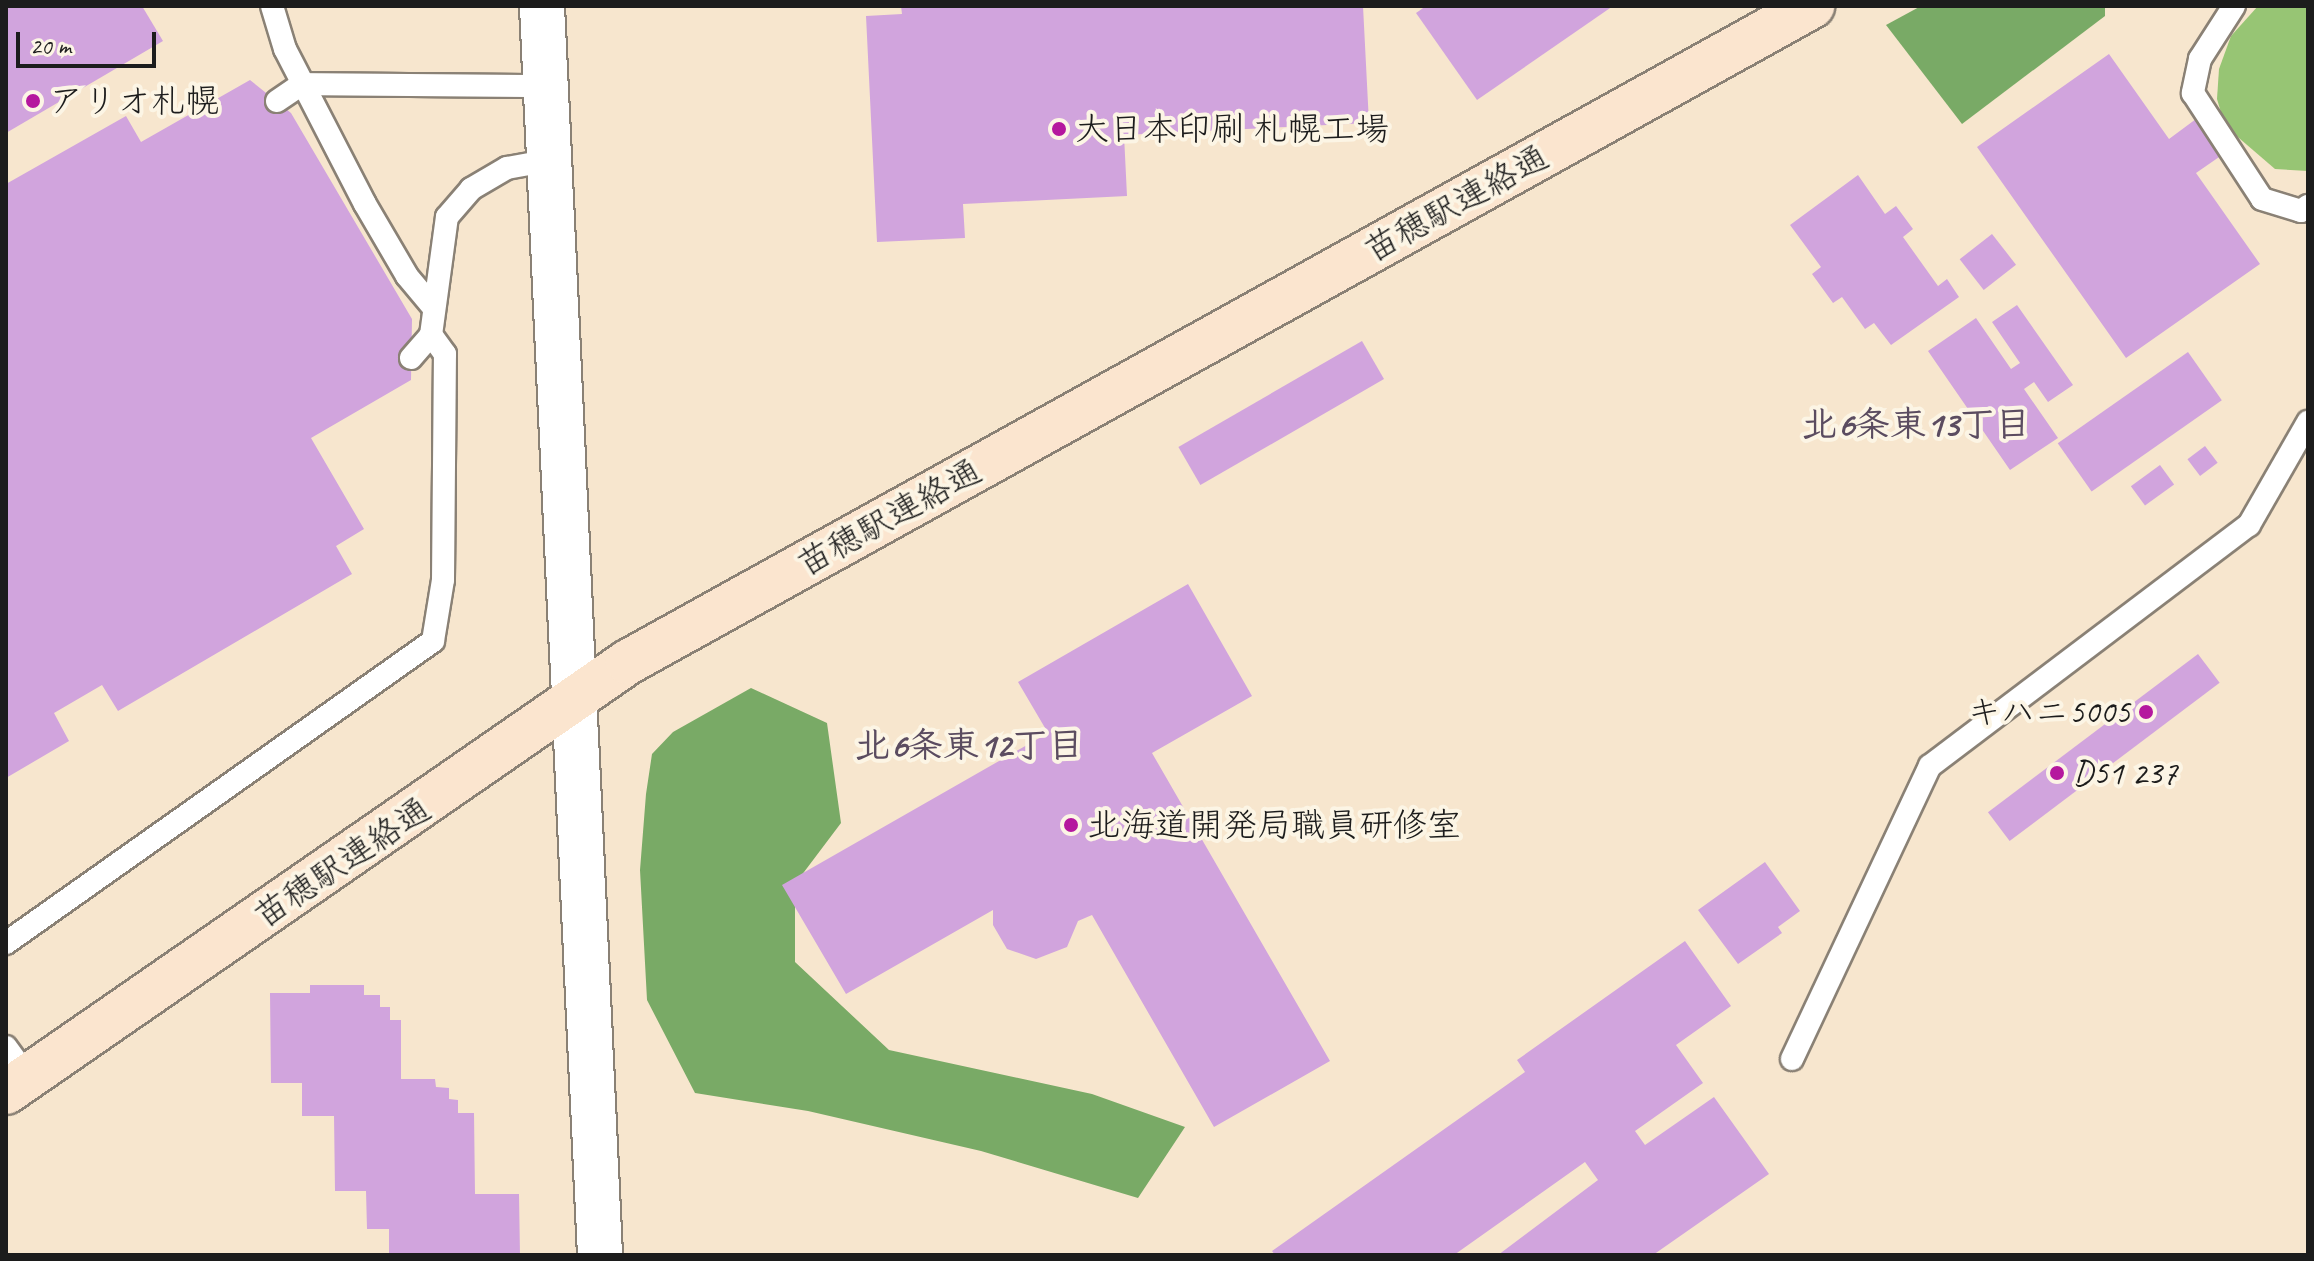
<!DOCTYPE html>
<meta charset="utf-8">
<style>
body{margin:0}
#map{position:relative;width:2314px;height:1261px;overflow:hidden;background:#f7e6ce;font-family:Caveat,"Klee One",sans-serif}
div>[style]{position:absolute}
[style*='--x']{left:calc(var(--x)*1px);top:calc(var(--y)*1px);width:calc(var(--w)*1px);rotate:calc(var(--a)*1deg)}
.green>*{inset:0;background:#97c574}
.forest>*{inset:0;background:#79aa66}
.building>*{inset:0;background:#d1a4dd;transform-origin:0 0}
.roads{filter:drop-shadow(2px 0 #8a8175) drop-shadow(-2px 0 #8a8175) drop-shadow(0 2px #8a8175) drop-shadow(0 -2px #8a8175)}
.lane>*{height:22px;margin:-11px;padding:0 11px;transform-origin:11px;border-radius:11px;background:#fff}
.street>*{height:44px;margin:-22px;padding:0 22px;transform-origin:22px;border-radius:22px;background:#fff}
.secondary>*{height:44px;margin:-22px;padding:0 22px;transform-origin:22px;border-radius:22px;background:#fbe5cf}
.dots>*{width:22px;height:22px;translate:-50% -50%;box-sizing:border-box;border:4px solid #fcf5e5;border-radius:50%}
span{translate:-50% -50%;white-space:nowrap;text-align:center;line-height:1.15;-webkit-text-stroke:8px #fcf5e5;paint-order:stroke}
.poi-label{font-size:34px;color:#1c1c1c}
.left{translate:0 -50%;text-align:left}
.right{translate:-100% -50%;text-align:right}
.street-label{font-size:34px;color:#1c1c1c}
.neighbourhood-label{font-size:36px;color:#5b4c60;font-weight:700}
.frame{position:absolute;inset:0;border:8px solid #1c1c1c;pointer-events:none}
.scale{position:absolute;left:16px;top:32px;width:140px;height:36px;box-sizing:border-box;border:4px solid #1c1c1c;border-top:0;padding-left:10px;font-size:24px;line-height:28px;white-space:nowrap;color:#1c1c1c;-webkit-text-stroke:6px #fcf5e5;paint-order:stroke}
</style>
<div id="map">
<div class="green">
<div style="clip-path:polygon(2258px 6px,2308px 6px,2308px 171px,2275px 169px,2225px 126px,2217px 99px,2219px 69px,2231px 36px)"></div>
</div>
<div class="forest">
<div style="clip-path:polygon(1921px 6px,2105px 6px,2105px 16px,1962px 124px,1886px 25px)"></div>
<div style="clip-path:polygon(751px 688px,827px 723px,841px 823px,795px 884px,795px 962px,889px 1050px,1092px 1094px,1185px 1127px,1138px 1198px,981px 1151px,808px 1111px,695px 1093px,647px 1000px,640px 870px,646px 794px,652px 754px,673px 732px)"></div>
</div>
<div class="building">
<div style="clip-path:polygon(6px 6px,142px 6px,163px 41px,6px 133px)"></div>
<div style="clip-path:polygon(901px 6px,1363px 6px,1369px 123px,1124px 135px,1127px 196px,963px 204px,965px 238px,877px 242px,866px 16px,902px 14px)"></div>
<div style="clip-path:polygon(1426px 6px,1613px 6px,1477px 100px,1416px 13px)"></div>
<div style="clip-path:polygon(2109px 54px,2169px 139px,2196px 119px,2222px 155px,2196px 173px,2260px 264px,2126px 358px,1977px 147px)"></div>
<div style="clip-path:polygon(250px 80px,291px 113px,412px 319px,411px 380px,311px 438px,364px 529px,336px 546px,352px 574px,118px 711px,102px 685px,54px 713px,69px 741px,6px 778px,6px 184px,126px 116px,141px 142px)"></div>
<div style="clip-path:polygon(1858px 175px,1885px 214px,1896px 206px,1913px 229px,1903px 237px,1938px 286px,1947px 279px,1959px 297px,1891px 345px,1874px 323px,1865px 329px,1842px 297px,1833px 303px,1812px 274px,1821px 267px,1790px 225px)"></div>
<div style="left:1992px;top:234px;width:39px;height:41px;rotate:52deg"></div>
<div style="clip-path:polygon(2017px 305px,2073px 385px,2048px 402px,2034px 382px,2024px 389px,2058px 438px,2010px 470px,1928px 351px,1976px 318px,2011px 369px,2020px 363px,1992px 322px)"></div>
<div style="left:1362px;top:341px;width:44px;height:212px;rotate:60deg"></div>
<div style="left:2188px;top:352px;width:59px;height:159px;rotate:55deg"></div>
<div style="left:2205px;top:446px;width:21px;height:22px;rotate:53deg"></div>
<div style="left:2160px;top:465px;width:24px;height:36px;rotate:54deg"></div>
<div style="clip-path:polygon(1188px 584px,1252px 696px,1152px 753px,1330px 1061px,1214px 1127px,1092px 915px,1078px 921px,1067px 947px,1036px 959px,1007px 949px,993px 925px,993px 910px,846px 994px,782px 885px,1048px 733px,1018px 682px)"></div>
<div style="left:2198px;top:654px;width:36px;height:263px;rotate:53deg"></div>
<div style="clip-path:polygon(1765px 862px,1800px 911px,1778px 927px,1782px 933px,1738px 964px,1698px 910px)"></div>
<div style="clip-path:polygon(1685px 941px,1731px 1006px,1676px 1045px,1703px 1083px,1635px 1131px,1645px 1145px,1714px 1097px,1769px 1174px,1653px 1255px,1498px 1255px,1598px 1180px,1585px 1162px,1454px 1255px,1275px 1255px,1272px 1251px,1525px 1072px,1517px 1060px)"></div>
<div style="clip-path:polygon(310px 985px,364px 985px,364px 995px,380px 995px,380px 1007px,390px 1007px,390px 1020px,401px 1020px,401px 1079px,435px 1079px,436px 1087px,449px 1088px,449px 1099px,458px 1100px,458px 1113px,474px 1113px,475px 1194px,519px 1194px,520px 1255px,389px 1255px,389px 1229px,367px 1229px,366px 1191px,335px 1191px,334px 1116px,302px 1116px,302px 1083px,271px 1083px,270px 993px,310px 993px)"></div>
</div>
<div class="roads">
<div class="lane">
<div style="--x:272;--y:6;--w:45;--a:73.2"></div>
<div style="--x:285;--y:49;--w:174;--a:62.7"></div>
<div style="--x:365;--y:204;--w:83;--a:59.7"></div>
<div style="--x:407;--y:276;--w:40;--a:50"></div>
<div style="--x:2234;--y:6;--w:63;--a:122.7"></div>
<div style="--x:2200;--y:59;--w:35;--a:102"></div>
<div style="--x:2193;--y:93;--w:126;--a:56.9"></div>
<div style="--x:2262;--y:199;--w:41;--a:17.1"></div>
<div style="--x:2301;--y:211;--w:9;--a:-36"></div>
<div style="--x:277;--y:101;--w:30;--a:-34"></div>
<div style="--x:302;--y:84;--w:244;--a:0.5"></div>
<div style="--x:411;--y:358;--w:30;--a:-49"></div>
<div style="--x:431;--y:335;--w:119;--a:-82.3"></div>
<div style="--x:447;--y:217;--w:37;--a:-49"></div>
<div style="--x:471;--y:189;--w:42;--a:-30.3"></div>
<div style="--x:507;--y:168;--w:45;--a:-10.3"></div>
<div style="--x:6;--y:943;--w:523;--a:-35.27"></div>
<div style="--x:433;--y:641;--w:62;--a:-80.7"></div>
<div style="--x:443;--y:580;--w:226;--a:-89.5"></div>
<div style="--x:445;--y:354;--w:24;--a:-126"></div>
<div style="--x:6;--y:1047;--w:37;--a:54"></div>
<div style="--x:1792;--y:1059;--w:324;--a:-64.8"></div>
<div style="--x:1930;--y:766;--w:400;--a:-37.1"></div>
<div style="--x:2249;--y:525;--w:119;--a:-60.2"></div>
</div>
<div class="street">
<div style="--x:542;--y:6;--w:1250;--a:87.34"></div>
</div>
<div class="secondary">
<div style="--x:6;--y:1092;--w:756;--a:-34.66"></div>
<div style="--x:628;--y:662;--w:1354;--a:-28.99"></div>
</div>
</div>
<div class="dots">
<div style="left:33px;top:101px;background:#b5179e"></div>
<div style="left:1059px;top:129px;background:#b5179e"></div>
<div style="left:2146px;top:712px;background:#b5179e"></div>
<div style="left:2057px;top:773px;background:#b5179e"></div>
<div style="left:1071px;top:825px;background:#b5179e"></div>
</div>
<div class="poi-label">
<span class="left" style="left:49px;top:101px">アリオ札幌</span>
<span class="left" style="left:1075px;top:129px">大日本印刷 札幌工場</span>
<span class="right" style="left:2130px;top:712px">キハニ5005</span>
<span class="left" style="left:2073px;top:773px">D51 237</span>
<span class="left" style="left:1087px;top:825px">北海道開発局職員研修室</span>
</div>
<div class="street-label">
<span style="left:1456px;top:203px;rotate:-29deg">苗穂駅連絡通</span>
<span style="left:889px;top:517px;rotate:-29deg">苗穂駅連絡通</span>
<span style="left:342px;top:862px;rotate:-34deg">苗穂駅連絡通</span>
</div>
<div class="neighbourhood-label">
<span style="left:1916px;top:425px">北6条東13丁目</span>
<span style="left:969px;top:746px">北6条東12丁目</span>
</div>
<div class="frame"></div>
<div class="scale">20 m</div>
</div>
